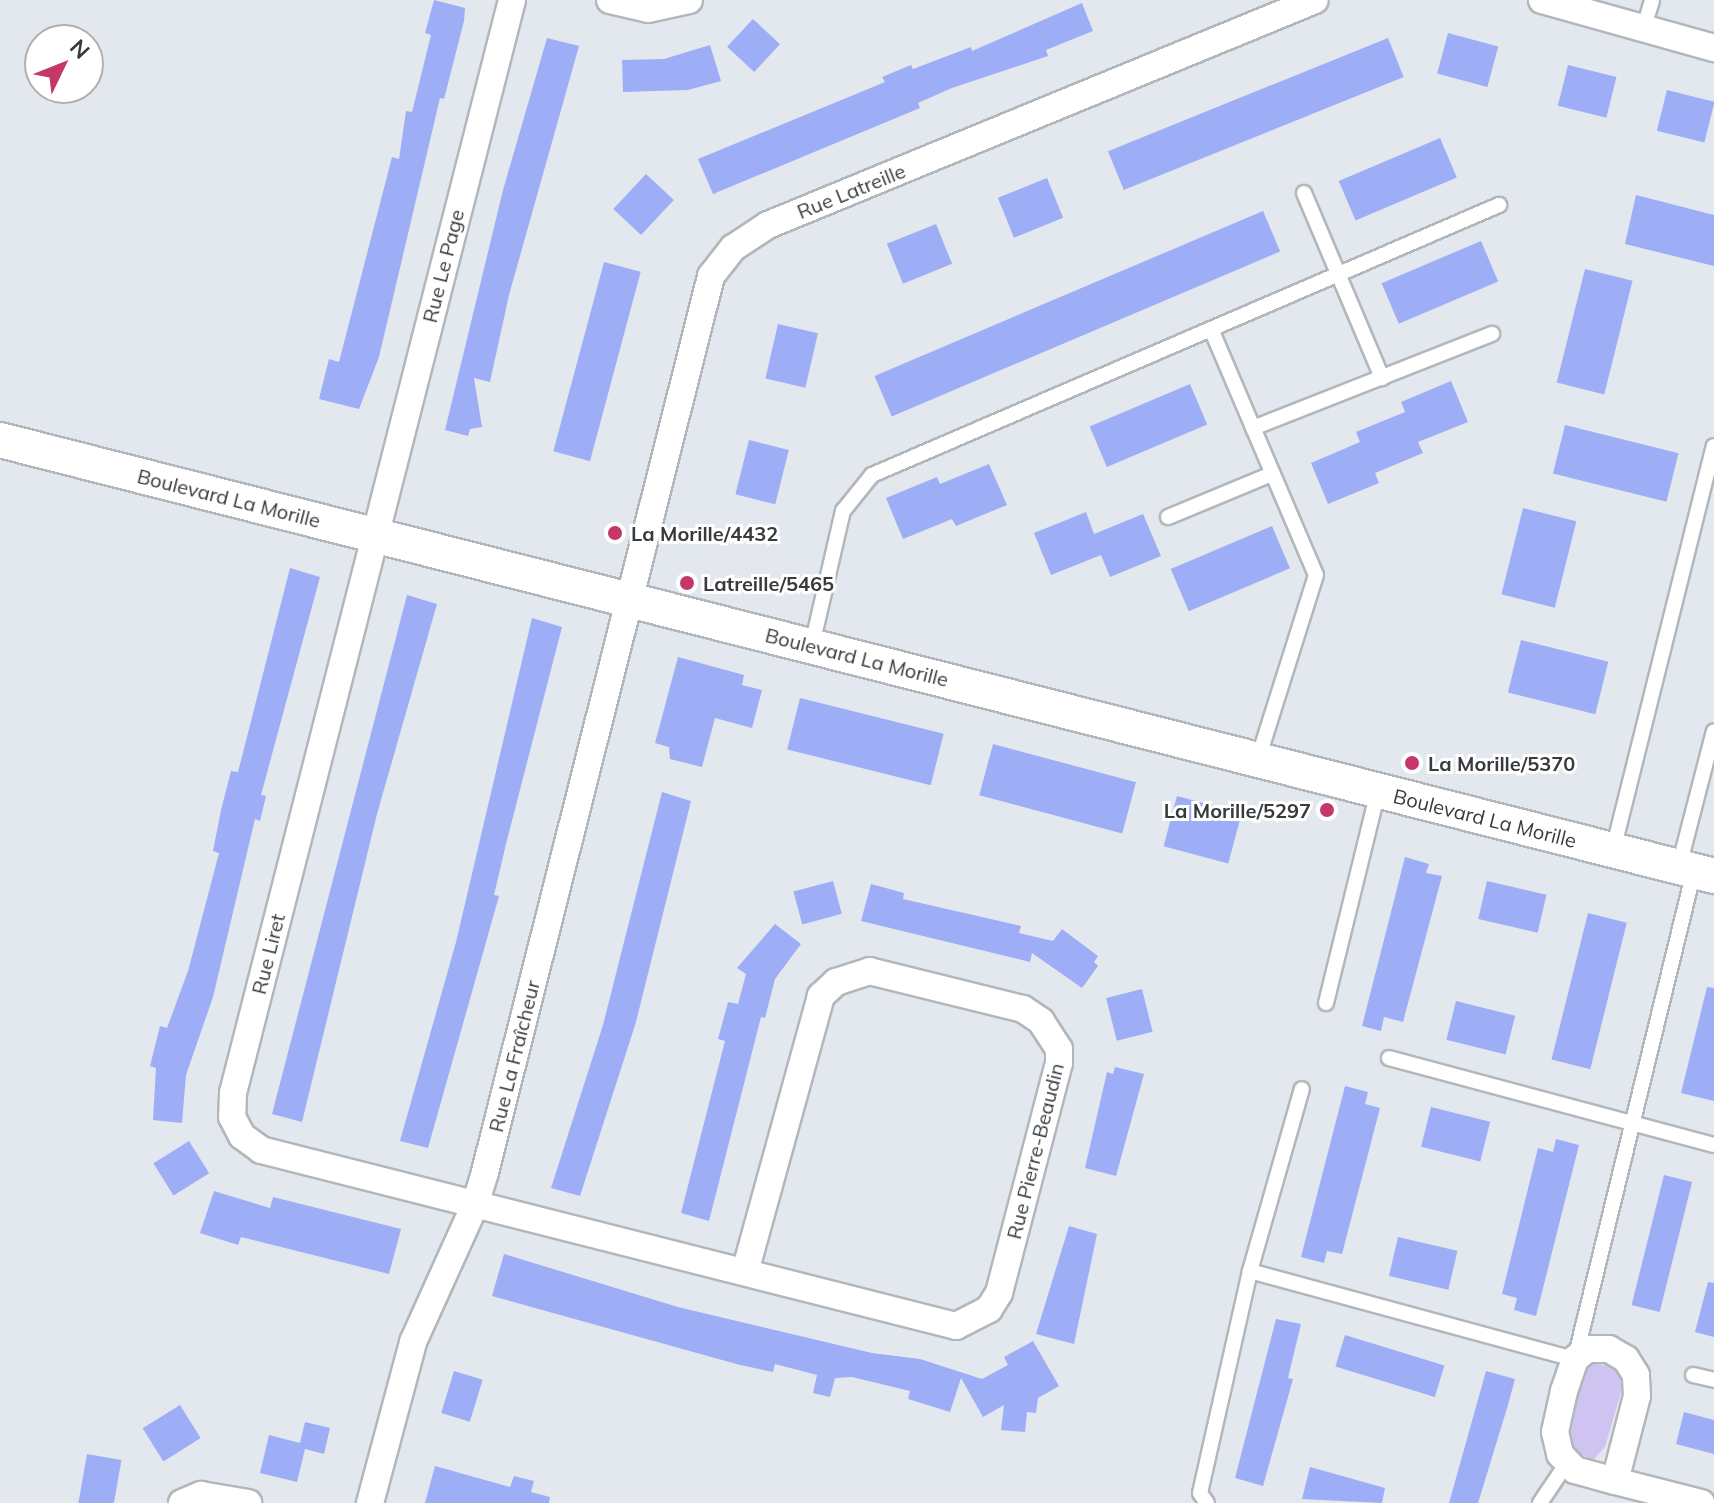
<!DOCTYPE html>
<meta charset="utf-8">
<style>
body{margin:0}
#map{position:relative;width:1714px;height:1503px;overflow:hidden;background:#e3e8ee;font-family:Mulish,sans-serif}
div>[style]{position:absolute}
[style*='--x']{left:calc(var(--x)*1px);top:calc(var(--y)*1px);width:calc(var(--w)*1px);rotate:calc(var(--a)*1deg)}
.green>*{inset:0;background:#cec3f1}
.building>*{inset:0;background:#9daef6;transform-origin:0 0}
.roads{filter:drop-shadow(2px 0 #b2b7bc) drop-shadow(-2px 0 #b2b7bc) drop-shadow(0 2px #b2b7bc) drop-shadow(0 -2px #b2b7bc)}
.service>*{height:14px;margin:-7px;padding:0 7px;transform-origin:7px;border-radius:7px;background:#fff}
.minor>*{height:26px;margin:-13px;padding:0 13px;transform-origin:13px;border-radius:13px;background:#fff}
.tertiary>*{height:34px;margin:-17px;padding:0 17px;transform-origin:17px;border-radius:17px;background:#fff}
.dots>*{width:22px;height:22px;translate:-50% -50%;box-sizing:border-box;border:4px solid #fff;border-radius:50%}
span{translate:-50% -50%;white-space:nowrap;text-align:center;line-height:1.15;-webkit-text-stroke:6px #fff;paint-order:stroke}
.street-label{font-size:20px;color:#383a3c}
.poi-label{font-size:20px;color:#383a3c;font-weight:700}
.left{translate:0 -50%;text-align:left}
.right{translate:-100% -50%;text-align:right}
.north{position:absolute;left:24px;top:24px;width:80px;height:80px;box-sizing:border-box;background:#fff;border:2px solid #afb0b1;border-radius:50%;rotate:47deg;font-size:22px;font-weight:700;line-height:32px;text-align:center;color:#383a3c}
.north::after{content:'';display:block;margin:auto;width:28px;height:36px;background:#c43768;clip-path:polygon(50% 0,100% 100%,50% 72%,0 100%)}
</style>
<div id="map">
<div class="green">
<div style="clip-path:polygon(1596px 1363px,1617px 1369px,1624px 1382px,1605px 1447px,1593px 1460px,1573px 1450px,1569px 1428px,1583px 1367px)"></div>
</div>
<div class="building">
<div style="clip-path:polygon(434px 0,465px 8px,464px 21px,444px 99px,440px 98px,379px 357px,359px 409px,319px 399px,329px 359px,339px 362px,392px 157px,399px 159px,406px 111px,412px 112px,431px 35px,425px 33px)"></div>
<div style="clip-path:polygon(1082px 3px,1093px 31px,1046px 50px,1048px 56px,952px 88px,918px 103px,920px 108px,713px 194px,698px 159px,885px 82px,882px 77px,911px 65px,913px 69px,971px 47px,972px 51px)"></div>
<div style="left:753px;top:19px;width:37px;height:38px;rotate:43deg"></div>
<div style="left:1448px;top:33px;width:52px;height:42px;rotate:15deg"></div>
<div style="clip-path:polygon(547px 38px,579px 46px,509px 295px,490px 382px,474px 378px,482px 427px,470px 429px,468px 436px,445px 430px,503px 190px)"></div>
<div style="left:1388px;top:38px;width:42px;height:302px;rotate:68deg"></div>
<div style="clip-path:polygon(710px 45px,721px 81px,688px 90px,623px 92px,622px 60px,664px 59px)"></div>
<div style="left:1568px;top:65px;width:50px;height:42px;rotate:14deg"></div>
<div style="left:1667px;top:90px;width:49px;height:42px;rotate:14deg"></div>
<div style="left:1440px;top:138px;width:43px;height:110px;rotate:67deg"></div>
<div style="left:646px;top:174px;width:38px;height:48px;rotate:43deg"></div>
<div style="left:1047px;top:178px;width:43px;height:53px;rotate:68deg"></div>
<div style="clip-path:polygon(1636px 195px,1714px 215px,1714px 266px,1625px 244px)"></div>
<div style="left:1263px;top:211px;width:44px;height:422px;rotate:67deg"></div>
<div style="left:936px;top:224px;width:43px;height:53px;rotate:68deg"></div>
<div style="left:1481px;top:241px;width:44px;height:108px;rotate:67deg"></div>
<div style="left:604px;top:262px;width:38px;height:196px;rotate:15deg"></div>
<div style="left:1585px;top:269px;width:49px;height:117px;rotate:14deg"></div>
<div style="left:778px;top:324px;width:41px;height:56px;rotate:13deg"></div>
<div style="clip-path:polygon(1451px 381px,1468px 422px,1418px 442px,1423px 453px,1375px 473px,1379px 483px,1328px 504px,1311px 463px,1360px 442px,1356px 432px,1405px 412px,1401px 402px)"></div>
<div style="left:1190px;top:384px;width:44px;height:109px;rotate:67deg"></div>
<div style="left:1565px;top:425px;width:117px;height:50px;rotate:14deg"></div>
<div style="left:749px;top:440px;width:41px;height:56px;rotate:14deg"></div>
<div style="clip-path:polygon(989px 464px,1007px 505px,956px 526px,952px 519px,903px 539px,886px 498px,937px 477px,940px 484px)"></div>
<div style="left:1523px;top:508px;width:55px;height:89px;rotate:14deg"></div>
<div style="clip-path:polygon(1086px 512px,1094px 534px,1143px 514px,1161px 556px,1110px 577px,1101px 555px,1051px 575px,1034px 533px)"></div>
<div style="left:1272px;top:526px;width:46px;height:110px;rotate:67deg"></div>
<div style="clip-path:polygon(290px 568px,320px 577px,261px 795px,266px 796px,260px 821px,255px 819px,213px 997px,186px 1075px,182px 1123px,153px 1120px,156px 1068px,150px 1066px,160px 1026px,167px 1028px,188px 971px,219px 853px,213px 851px,221px 810px,231px 771px,238px 772px)"></div>
<div style="clip-path:polygon(407px 595px,437px 604px,377px 814px,302px 1122px,272px 1114px)"></div>
<div style="clip-path:polygon(532px 618px,562px 627px,506px 844px,494px 895px,499px 896px,428px 1148px,400px 1141px,456px 942px)"></div>
<div style="left:1521px;top:640px;width:90px;height:54px;rotate:14deg"></div>
<div style="clip-path:polygon(678px 657px,744px 675px,742px 685px,762px 690px,752px 728px,715px 718px,702px 767px,670px 759px,669px 747px,655px 743px)"></div>
<div style="left:800px;top:698px;width:148px;height:53px;rotate:14deg"></div>
<div style="left:993px;top:744px;width:148px;height:53px;rotate:15deg"></div>
<div style="clip-path:polygon(662px 792px,691px 801px,636px 1022px,580px 1196px,551px 1188px,603px 1025px)"></div>
<div style="left:1177px;top:796px;width:67px;height:52px;rotate:15deg"></div>
<div style="clip-path:polygon(1405px 857px,1429px 864px,1426px 873px,1442px 876px,1403px 1022px,1384px 1017px,1381px 1031px,1362px 1026px)"></div>
<div style="left:833px;top:881px;width:34px;height:41px;rotate:75deg"></div>
<div style="left:1487px;top:881px;width:61px;height:39px;rotate:13deg"></div>
<div style="clip-path:polygon(871px 884px,904px 893px,903px 899px,1021px 926px,1019px 933px,1053px 941px,1062px 929px,1098px 956px,1094px 962px,1098px 966px,1082px 988px,1032px 953px,1030px 962px,861px 921px)"></div>
<div style="left:1588px;top:913px;width:40px;height:151px;rotate:14deg"></div>
<div style="clip-path:polygon(775px 924px,801px 944px,775px 979px,765px 1018px,761px 1017px,709px 1221px,681px 1213px,725px 1041px,718px 1039px,728px 1002px,738px 1004px,746px 974px,737px 968px)"></div>
<div style="clip-path:polygon(1707px 987px,1714px 988px,1714px 1101px,1681px 1093px)"></div>
<div style="left:1142px;top:989px;width:44px;height:37px;rotate:76deg"></div>
<div style="left:1456px;top:1001px;width:61px;height:40px;rotate:14deg"></div>
<div style="clip-path:polygon(1115px 1067px,1144px 1074px,1116px 1176px,1085px 1168px,1107px 1072px,1113px 1074px)"></div>
<div style="clip-path:polygon(1345px 1086px,1368px 1092px,1365px 1104px,1380px 1108px,1342px 1254px,1327px 1251px,1324px 1263px,1301px 1257px)"></div>
<div style="left:1431px;top:1107px;width:61px;height:41px;rotate:14deg"></div>
<div style="clip-path:polygon(1556px 1139px,1579px 1145px,1536px 1316px,1514px 1310px,1517px 1298px,1502px 1294px,1538px 1148px,1553px 1152px)"></div>
<div style="left:189px;top:1141px;width:38px;height:42px;rotate:58deg"></div>
<div style="left:1664px;top:1175px;width:29px;height:134px;rotate:14deg"></div>
<div style="clip-path:polygon(214px 1191px,270px 1208px,273px 1197px,401px 1229px,389px 1274px,241px 1237px,238px 1245px,200px 1233px)"></div>
<div style="clip-path:polygon(1069px 1226px,1097px 1234px,1074px 1344px,1036px 1334px)"></div>
<div style="left:1398px;top:1237px;width:61px;height:40px;rotate:13deg"></div>
<div style="clip-path:polygon(504px 1254px,678px 1307px,872px 1353px,920px 1359px,982px 1379px,1008px 1365px,1004px 1357px,1033px 1341px,1059px 1386px,1038px 1398px,1036px 1413px,1027px 1412px,1025px 1432px,1001px 1430px,1004px 1405px,983px 1417px,961px 1378px,950px 1412px,908px 1399px,910px 1391px,852px 1377px,835px 1378px,830px 1397px,813px 1393px,817px 1375px,775px 1364px,773px 1372px,740px 1365px,492px 1296px)"></div>
<div style="clip-path:polygon(1708px 1282px,1714px 1283px,1714px 1337px,1695px 1332px)"></div>
<div style="clip-path:polygon(1276px 1319px,1301px 1324px,1288px 1378px,1293px 1379px,1263px 1486px,1235px 1478px)"></div>
<div style="left:1345px;top:1335px;width:104px;height:33px;rotate:17deg"></div>
<div style="left:454px;top:1371px;width:30px;height:44px;rotate:17deg"></div>
<div style="clip-path:polygon(1486px 1371px,1515px 1379px,1508px 1405px,1478px 1503px,1449px 1503px)"></div>
<div style="left:180px;top:1405px;width:39px;height:44px;rotate:58deg"></div>
<div style="clip-path:polygon(1684px 1412px,1714px 1420px,1714px 1454px,1676px 1444px)"></div>
<div style="clip-path:polygon(305px 1422px,330px 1428px,324px 1454px,305px 1449px,297px 1482px,260px 1473px,269px 1435px,300px 1443px)"></div>
<div style="left:87px;top:1454px;width:35px;height:50px;rotate:10deg"></div>
<div style="clip-path:polygon(435px 1466px,510px 1487px,514px 1476px,534px 1481px,531px 1492px,550px 1497px,549px 1503px,425px 1503px)"></div>
<div style="clip-path:polygon(1310px 1467px,1385px 1488px,1382px 1503px,1302px 1499px)"></div>
</div>
<div class="roads">
<div class="service">
<div style="--x:1643;--y:30;--w:31;--a:-73"></div>
<div style="--x:1304;--y:193;--w:201;--a:67.1"></div>
<div style="--x:1211;--y:329;--w:267;--a:66.9"></div>
<div style="--x:1316;--y:575;--w:193;--a:107.5"></div>
<div style="--x:1253;--y:428;--w:257;--a:-21.5"></div>
<div style="--x:1168;--y:517;--w:113;--a:-22.5"></div>
<div style="--x:812;--y:645;--w:138;--a:-77"></div>
<div style="--x:843;--y:511;--w:46;--a:-51.1"></div>
<div style="--x:872;--y:475;--w:683;--a:-23.3"></div>
<div style="--x:1613;--y:850;--w:416;--a:-76"></div>
<div style="--x:1679;--y:866;--w:139;--a:-75.5"></div>
<div style="--x:1326;--y:1003;--w:218;--a:-76.2"></div>
<div style="--x:1389;--y:1058;--w:336;--a:15"></div>
<div style="--x:1250;--y:1271;--w:337;--a:15.2"></div>
<div style="--x:1575;--y:1359;--w:502;--a:-76.3"></div>
<div style="--x:1693;--y:1375;--w:22;--a:13"></div>
<div style="--x:1207;--y:1503;--w:12;--a:-125"></div>
<div style="--x:1200;--y:1493;--w:228;--a:-77.3"></div>
<div style="--x:1250;--y:1271;--w:189;--a:-74.1"></div>
<div style="--x:1540;--y:1503;--w:48;--a:-56"></div>
</div>
<div class="minor">
<div style="--x:512;--y:0;--w:1128;--a:104.32"></div>
<div style="--x:233;--y:1093;--w:24;--a:92"></div>
<div style="--x:232;--y:1117;--w:21;--a:62"></div>
<div style="--x:242;--y:1136;--w:24;--a:36"></div>
<div style="--x:261;--y:1150;--w:717;--a:14.21"></div>
<div style="--x:956;--y:1326;--w:37;--a:-27"></div>
<div style="--x:989;--y:1309;--w:19;--a:-58"></div>
<div style="--x:999;--y:1293;--w:238;--a:-75.4"></div>
<div style="--x:1059;--y:1063;--w:14;--a:-90"></div>
<div style="--x:1059;--y:1049;--w:33;--a:-123"></div>
<div style="--x:1041;--y:1021;--w:22;--a:-146"></div>
<div style="--x:1023;--y:1009;--w:158;--a:-166.1"></div>
<div style="--x:870;--y:971;--w:36;--a:162"></div>
<div style="--x:836;--y:982;--w:21;--a:137"></div>
<div style="--x:821;--y:996;--w:286;--a:105.4"></div>
<div style="--x:610;--y:0;--w:39;--a:13"></div>
<div style="--x:648;--y:9;--w:42;--a:-12.4"></div>
<div style="--x:1542;--y:0;--w:179;--a:15.6"></div>
<div style="--x:1615;--y:1481;--w:88;--a:-75.5"></div>
<div style="--x:1637;--y:1396;--w:21;--a:-93"></div>
<div style="--x:1636;--y:1375;--w:19;--a:-122"></div>
<div style="--x:1626;--y:1359;--w:20;--a:-150"></div>
<div style="--x:1609;--y:1349;--w:22;--a:180"></div>
<div style="--x:1587;--y:1349;--w:16;--a:140"></div>
<div style="--x:1575;--y:1359;--w:34;--a:109"></div>
<div style="--x:1564;--y:1391;--w:42;--a:102.4"></div>
<div style="--x:1555;--y:1432;--w:23;--a:77"></div>
<div style="--x:1560;--y:1454;--w:22;--a:47"></div>
<div style="--x:1575;--y:1470;--w:41;--a:15.4"></div>
<div style="--x:1615;--y:1481;--w:89;--a:14.3"></div>
<div style="--x:182;--y:1503;--w:21;--a:-23"></div>
<div style="--x:201;--y:1495;--w:48;--a:9.7"></div>
<div style="--x:370;--y:1503;--w:167;--a:-75"></div>
<div style="--x:413;--y:1342;--w:150;--a:-65.7"></div>
<div style="--x:475;--y:1205;--w:34;--a:-73"></div>
<div style="--x:485;--y:1172;--w:924;--a:-75.84"></div>
<div style="--x:711;--y:276;--w:36;--a:-52"></div>
<div style="--x:733;--y:248;--w:42;--a:-33.3"></div>
<div style="--x:768;--y:225;--w:591;--a:-22.36"></div>
</div>
<div class="tertiary">
<div style="--x:0;--y:440;--w:1769;--a:14.27"></div>
</div>
</div>
<div class="dots">
<div style="left:615px;top:533px;background:#c43768"></div>
<div style="left:687px;top:583px;background:#c43768"></div>
<div style="left:1412px;top:763px;background:#c43768"></div>
<div style="left:1327px;top:810px;background:#c43768"></div>
</div>
<div class="street-label">
<span style="left:851px;top:191px;rotate:-22deg">Rue Latreille</span>
<span style="left:443px;top:266px;rotate:-76deg">Rue Le Page</span>
<span style="left:229px;top:498px;rotate:14deg">Boulevard La Morille</span>
<span style="left:857px;top:657px;rotate:14deg">Boulevard La Morille</span>
<span style="left:1485px;top:818px;rotate:14deg">Boulevard La Morille</span>
<span style="left:268px;top:954px;rotate:-76deg">Rue Liret</span>
<span style="left:514px;top:1056px;rotate:-76deg">Rue La Fraîcheur</span>
<span style="left:1035px;top:1151px;rotate:-76deg">Rue Pierre-Beaudin</span>
</div>
<div class="poi-label">
<span class="left" style="left:631px;top:533px">La Morille/4432</span>
<span class="left" style="left:703px;top:583px">Latreille/5465</span>
<span class="left" style="left:1428px;top:763px">La Morille/5370</span>
<span class="right" style="left:1311px;top:810px">La Morille/5297</span>
</div>
<div class="north">N</div>
</div>
